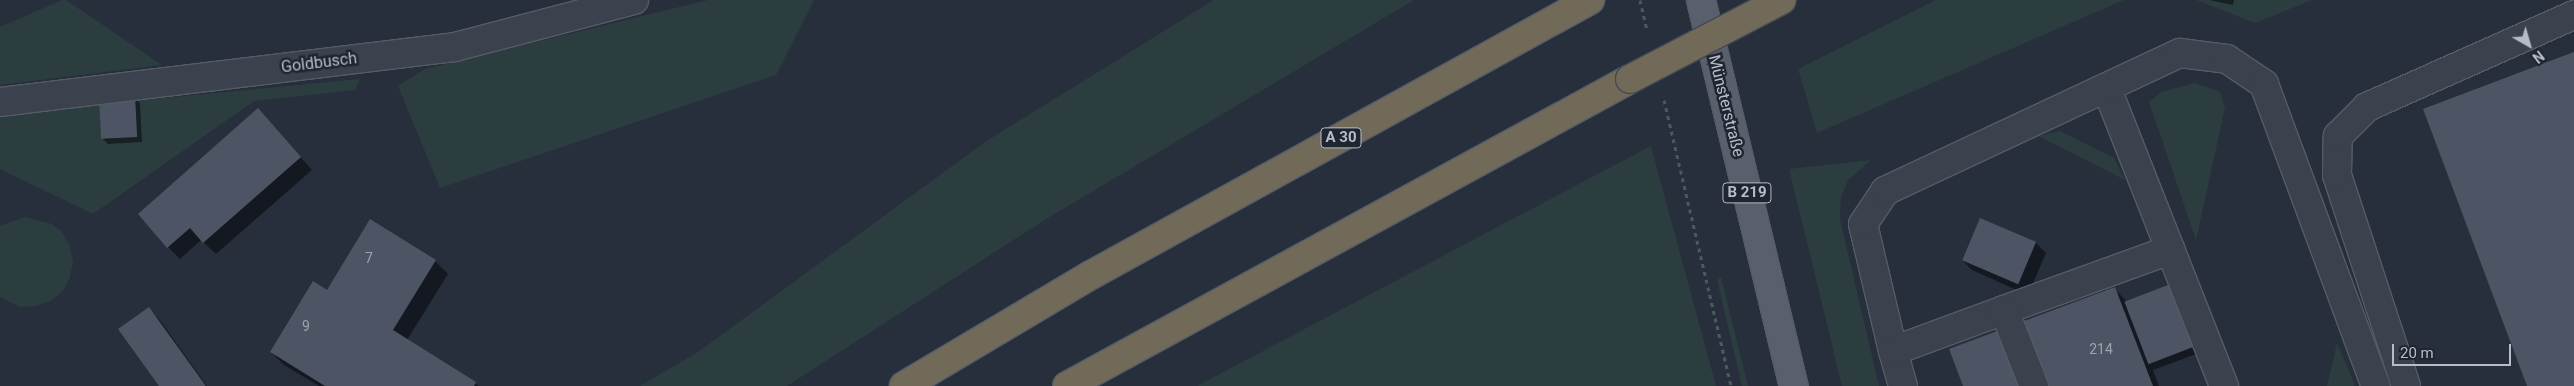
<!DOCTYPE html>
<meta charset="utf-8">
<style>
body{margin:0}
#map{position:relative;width:2574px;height:386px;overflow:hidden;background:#272e3c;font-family:Roboto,sans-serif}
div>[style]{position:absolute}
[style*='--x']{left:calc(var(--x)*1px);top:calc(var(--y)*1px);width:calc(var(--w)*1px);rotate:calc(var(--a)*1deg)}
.green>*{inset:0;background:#2c3d40}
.shadow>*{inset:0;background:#0007}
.building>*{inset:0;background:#4d5565;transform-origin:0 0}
.path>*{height:3px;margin-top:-1.5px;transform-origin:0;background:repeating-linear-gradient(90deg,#4b5a5f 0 4px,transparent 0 8px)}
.roads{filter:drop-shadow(1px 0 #555c68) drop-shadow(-1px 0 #555c68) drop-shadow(0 1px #555c68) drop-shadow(0 -1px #555c68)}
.minor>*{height:28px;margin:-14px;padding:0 14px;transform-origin:14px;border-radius:14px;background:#3b414d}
.major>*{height:28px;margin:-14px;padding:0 14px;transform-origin:14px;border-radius:14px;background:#595f6d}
.highway>*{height:28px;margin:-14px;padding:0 14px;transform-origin:14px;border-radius:14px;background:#726a58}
.bridges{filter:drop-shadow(1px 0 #424955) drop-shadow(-1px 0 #424955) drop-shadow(0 1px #424955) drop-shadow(0 -1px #424955)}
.highway-bridge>*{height:28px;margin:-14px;padding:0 14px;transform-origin:14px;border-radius:14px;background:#726a58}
span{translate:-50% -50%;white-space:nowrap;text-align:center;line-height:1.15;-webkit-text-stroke:5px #1f2632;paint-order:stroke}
.number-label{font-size:14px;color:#9ca2af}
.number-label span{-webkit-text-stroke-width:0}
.shield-label span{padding:1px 4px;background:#1f2632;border:1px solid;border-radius:4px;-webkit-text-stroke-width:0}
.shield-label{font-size:15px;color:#b7bcc8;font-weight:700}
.street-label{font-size:16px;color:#b7bcc8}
.north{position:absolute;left:2504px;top:20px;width:50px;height:50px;-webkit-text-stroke:4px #1f2632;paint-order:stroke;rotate:142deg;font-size:14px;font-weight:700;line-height:20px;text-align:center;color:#b7bcc8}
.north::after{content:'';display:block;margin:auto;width:18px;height:22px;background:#b7bcc8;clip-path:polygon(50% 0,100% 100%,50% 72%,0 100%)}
.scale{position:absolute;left:2392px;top:344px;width:119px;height:22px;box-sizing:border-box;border:2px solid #b7bcc8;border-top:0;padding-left:6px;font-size:15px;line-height:18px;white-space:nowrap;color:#b7bcc8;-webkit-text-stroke:4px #1f2632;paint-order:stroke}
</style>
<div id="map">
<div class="green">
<div style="clip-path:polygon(62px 0,66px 0,162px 65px,0 85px,0 27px)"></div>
<div style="clip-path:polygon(708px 0,814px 0,776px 75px,440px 188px,398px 86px,425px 69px)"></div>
<div style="clip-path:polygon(1214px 0,1414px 0,1043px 221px,787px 386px,640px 386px,698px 352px,985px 142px)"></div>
<div style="clip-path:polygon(1936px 0,2124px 0,1817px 133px,1798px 69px)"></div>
<div style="clip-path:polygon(2196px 0,2312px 0,2255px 23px)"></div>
<div style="clip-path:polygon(360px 79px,355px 90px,254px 101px,93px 214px,0 169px,0 114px)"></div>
<div style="clip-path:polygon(2195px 83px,2220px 92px,2225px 108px,2196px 240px,2149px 102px,2161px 92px)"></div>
<div style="clip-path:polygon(2060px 131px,2114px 158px,2125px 180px,2038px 136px)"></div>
<div style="clip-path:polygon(1651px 146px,1716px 386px,1197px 386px,1607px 169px)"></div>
<div style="clip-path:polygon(1871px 160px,1848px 180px,1841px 198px,1840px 219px,1879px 386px,1842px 386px,1789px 169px)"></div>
<div style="clip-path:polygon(25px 217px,52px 224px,62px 232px,70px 246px,73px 262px,70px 277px,63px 291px,51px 301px,36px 306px,20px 307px,0 297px,0 226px)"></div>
<div style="clip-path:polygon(1721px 277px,1748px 386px,1742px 386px,1717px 280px)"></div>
<div style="clip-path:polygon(2337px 343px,2354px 383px,2354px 386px,2327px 386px)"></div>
</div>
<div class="shadow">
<div style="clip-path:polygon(2209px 0,2234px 0,2233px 5px)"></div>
<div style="clip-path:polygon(134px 97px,140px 103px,142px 142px,108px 144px,102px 138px)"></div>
<div style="clip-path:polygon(258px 110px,312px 170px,216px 254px,201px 240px,180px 259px,168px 247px)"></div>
<div style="clip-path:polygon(1980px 219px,2036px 243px,2046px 253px,2028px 295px,1972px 270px,1962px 260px)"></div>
<div style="clip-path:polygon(435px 261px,448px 274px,407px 340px,479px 386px,319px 386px,284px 365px,271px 352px,327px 292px)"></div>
<div style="clip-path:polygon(2114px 288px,2127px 302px,2215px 347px,2153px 370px,2159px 386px,1964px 386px)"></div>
<div style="clip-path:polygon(149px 309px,159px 319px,207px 386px,160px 386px)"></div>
</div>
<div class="building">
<div style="clip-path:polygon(2574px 52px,2574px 386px,2527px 386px,2423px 109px)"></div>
<div style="left:135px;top:96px;width:41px;height:36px;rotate:87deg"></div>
<div style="clip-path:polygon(258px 108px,301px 157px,203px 243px,190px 228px,167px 248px,138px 214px)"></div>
<div style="left:1980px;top:218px;width:61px;height:46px;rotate:23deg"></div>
<div style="clip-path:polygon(370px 219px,436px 260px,393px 330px,476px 382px,474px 386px,325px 386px,270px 352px,313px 281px,327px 290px)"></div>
<div style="left:2186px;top:278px;width:67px;height:66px;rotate:69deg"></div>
<div style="clip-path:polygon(2115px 287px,2153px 386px,1963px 386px,1949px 349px)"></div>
<div style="clip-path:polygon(149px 307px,206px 386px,159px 386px,118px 329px)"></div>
</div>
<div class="path">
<div style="--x:1640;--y:0;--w:32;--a:77"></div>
<div style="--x:1664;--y:100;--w:294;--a:76.8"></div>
</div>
<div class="roads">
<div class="minor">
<div style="--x:2107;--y:89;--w:319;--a:68.5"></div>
<div style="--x:0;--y:102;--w:458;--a:-6.9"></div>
<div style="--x:455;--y:47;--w:185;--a:-14.7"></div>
<div style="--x:2004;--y:310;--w:177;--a:-19.9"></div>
<div style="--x:1893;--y:351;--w:130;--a:-103.3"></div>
<div style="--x:1863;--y:224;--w:40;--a:-56"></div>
<div style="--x:1885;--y:191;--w:326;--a:-25.1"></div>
<div style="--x:2180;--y:53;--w:47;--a:7.3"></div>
<div style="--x:2227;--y:59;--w:45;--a:34"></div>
<div style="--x:2264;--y:84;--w:322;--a:69.7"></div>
<div style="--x:1903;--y:386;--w:36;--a:-106"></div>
<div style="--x:1893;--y:351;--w:118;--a:-20.3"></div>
<div style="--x:2004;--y:310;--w:82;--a:68.5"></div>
<div style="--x:2406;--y:386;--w:222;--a:-108.1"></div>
<div style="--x:2337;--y:175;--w:39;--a:-89"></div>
<div style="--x:2338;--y:136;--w:41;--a:-45"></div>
<div style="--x:2367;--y:107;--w:227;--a:-24"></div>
</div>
<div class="major">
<div style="--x:1701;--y:0;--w:397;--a:76.5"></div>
</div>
<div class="highway">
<div style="--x:904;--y:386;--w:217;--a:-30.7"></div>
<div style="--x:1091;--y:275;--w:570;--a:-28.86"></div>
<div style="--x:1067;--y:386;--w:641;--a:-28.6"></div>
</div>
</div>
<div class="bridges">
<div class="highway-bridge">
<div style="--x:1630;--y:79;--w:171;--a:-27.5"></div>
</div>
</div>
<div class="number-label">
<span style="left:369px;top:258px">7</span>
<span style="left:306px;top:326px">9</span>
<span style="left:2101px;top:349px">214</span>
</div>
<div class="shield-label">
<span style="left:1341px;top:138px">A 30</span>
<span style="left:1747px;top:193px">B 219</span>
</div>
<div class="street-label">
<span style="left:319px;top:63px;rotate:-7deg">Goldbusch</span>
<span style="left:1726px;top:106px;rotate:76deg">Münsterstraße</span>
</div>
<div class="north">N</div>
<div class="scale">20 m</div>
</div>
